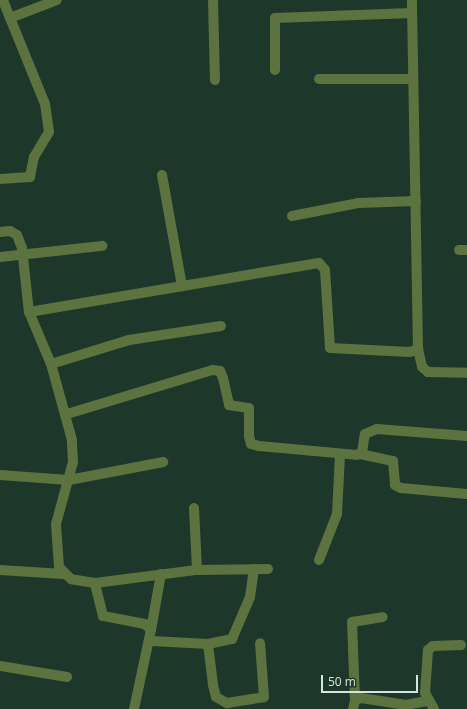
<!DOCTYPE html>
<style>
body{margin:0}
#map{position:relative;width:467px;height:709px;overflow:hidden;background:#1d382a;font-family:"Open Sans",sans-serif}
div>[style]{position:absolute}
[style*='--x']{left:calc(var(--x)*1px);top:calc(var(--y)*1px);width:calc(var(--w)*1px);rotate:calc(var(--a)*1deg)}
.minor>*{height:10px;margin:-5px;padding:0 5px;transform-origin:5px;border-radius:5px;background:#5c7340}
span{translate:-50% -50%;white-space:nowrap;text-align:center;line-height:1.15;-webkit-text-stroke:4px #1d382a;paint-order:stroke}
.scale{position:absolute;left:321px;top:675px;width:97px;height:18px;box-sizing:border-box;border:2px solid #d6e5dc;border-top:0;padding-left:5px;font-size:12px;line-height:14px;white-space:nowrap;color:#d6e5dc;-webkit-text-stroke:3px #1d382a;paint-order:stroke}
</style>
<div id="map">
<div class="minor">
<div style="--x:3;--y:0;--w:19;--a:69"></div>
<div style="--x:213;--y:0;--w:80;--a:88.6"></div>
<div style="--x:275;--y:70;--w:52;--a:-90"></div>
<div style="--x:275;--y:18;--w:137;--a:-2.1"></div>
<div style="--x:319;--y:79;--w:93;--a:0"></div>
<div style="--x:162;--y:175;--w:113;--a:79.8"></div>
<div style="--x:0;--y:179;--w:30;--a:-4"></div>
<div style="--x:30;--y:177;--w:20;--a:-79"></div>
<div style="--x:34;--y:157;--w:29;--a:-59"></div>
<div style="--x:49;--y:132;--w:28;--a:-98"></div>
<div style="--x:45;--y:104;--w:93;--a:-112.1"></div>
<div style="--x:10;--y:18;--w:50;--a:-21"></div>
<div style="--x:292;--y:216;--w:67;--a:-11.1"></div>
<div style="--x:358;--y:203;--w:58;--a:-2"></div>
<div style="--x:0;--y:232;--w:10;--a:-6"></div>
<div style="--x:10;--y:231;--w:8;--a:30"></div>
<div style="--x:17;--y:235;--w:14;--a:69"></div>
<div style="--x:22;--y:248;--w:64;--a:83.8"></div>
<div style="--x:459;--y:250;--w:8;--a:0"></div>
<div style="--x:0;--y:257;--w:103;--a:-6.2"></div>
<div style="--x:418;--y:349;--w:18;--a:77"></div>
<div style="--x:422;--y:367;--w:8;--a:40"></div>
<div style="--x:428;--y:372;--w:39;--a:1"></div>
<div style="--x:51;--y:364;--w:82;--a:-17.1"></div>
<div style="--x:129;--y:340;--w:93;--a:-8.7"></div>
<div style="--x:67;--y:414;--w:152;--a:-16.8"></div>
<div style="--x:213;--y:370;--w:7;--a:8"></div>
<div style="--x:220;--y:371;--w:8;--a:67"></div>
<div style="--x:223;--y:378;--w:28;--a:77"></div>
<div style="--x:229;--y:405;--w:20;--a:9"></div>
<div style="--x:249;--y:408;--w:28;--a:90"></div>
<div style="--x:249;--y:436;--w:8;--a:76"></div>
<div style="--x:251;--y:444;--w:8;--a:14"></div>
<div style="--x:259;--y:446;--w:98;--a:5.2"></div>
<div style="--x:357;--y:455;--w:6;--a:-31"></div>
<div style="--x:362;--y:452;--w:18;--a:-81"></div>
<div style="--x:365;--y:434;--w:13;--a:-23"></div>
<div style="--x:377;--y:429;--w:90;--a:4.4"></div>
<div style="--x:360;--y:454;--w:34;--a:12"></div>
<div style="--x:393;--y:461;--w:24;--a:85"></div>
<div style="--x:395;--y:485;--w:7;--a:27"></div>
<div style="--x:401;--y:488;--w:66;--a:5.2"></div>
<div style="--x:0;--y:475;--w:69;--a:4.1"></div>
<div style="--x:69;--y:480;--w:96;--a:-10.8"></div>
<div style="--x:194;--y:508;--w:62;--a:87.2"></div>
<div style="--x:319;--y:560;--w:49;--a:-68.6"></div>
<div style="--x:337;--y:514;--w:60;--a:-87.1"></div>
<div style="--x:0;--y:570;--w:63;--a:3.6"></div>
<div style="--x:95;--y:583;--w:103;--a:-7.3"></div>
<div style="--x:197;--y:570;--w:71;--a:-0.8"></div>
<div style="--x:151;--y:630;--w:57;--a:-79.9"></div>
<div style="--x:152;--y:641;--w:56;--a:3.1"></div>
<div style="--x:208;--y:644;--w:25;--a:-12"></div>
<div style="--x:232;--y:639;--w:46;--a:-66.8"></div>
<div style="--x:250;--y:597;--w:28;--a:-82"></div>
<div style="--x:208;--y:644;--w:41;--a:83"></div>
<div style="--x:213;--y:685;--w:12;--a:76"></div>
<div style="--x:216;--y:697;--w:13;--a:29"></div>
<div style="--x:227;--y:703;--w:37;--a:-9"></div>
<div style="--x:264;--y:697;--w:54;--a:-94.2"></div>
<div style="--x:0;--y:666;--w:68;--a:9.3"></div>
<div style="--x:355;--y:700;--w:78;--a:-92.2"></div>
<div style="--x:352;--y:622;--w:31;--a:-9"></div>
<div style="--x:134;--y:709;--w:81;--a:-77.9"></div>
<div style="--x:151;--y:630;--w:8;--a:-135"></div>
<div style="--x:145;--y:624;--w:43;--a:-169.2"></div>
<div style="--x:103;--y:616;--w:34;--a:-104"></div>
<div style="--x:95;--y:583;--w:24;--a:-171"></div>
<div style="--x:71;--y:579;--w:17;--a:-135"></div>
<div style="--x:59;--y:567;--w:43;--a:-94"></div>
<div style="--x:56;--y:524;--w:64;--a:-74.7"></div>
<div style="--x:73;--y:462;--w:22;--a:-93"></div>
<div style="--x:72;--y:440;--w:79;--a:-105.4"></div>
<div style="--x:51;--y:364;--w:56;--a:-112.9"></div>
<div style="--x:29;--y:312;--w:294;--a:-9.6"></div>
<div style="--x:319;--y:263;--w:9;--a:49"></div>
<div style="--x:325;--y:270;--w:78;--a:86.3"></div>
<div style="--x:330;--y:348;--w:80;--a:2.9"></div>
<div style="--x:410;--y:352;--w:9;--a:-21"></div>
<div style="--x:418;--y:349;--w:349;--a:-91"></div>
<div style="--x:353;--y:709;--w:9;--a:-77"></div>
<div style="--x:355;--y:700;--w:6;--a:-18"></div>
<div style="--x:361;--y:698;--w:46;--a:8.8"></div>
<div style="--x:406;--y:705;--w:21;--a:-11"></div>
<div style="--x:434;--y:709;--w:18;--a:-119"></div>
<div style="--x:425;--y:693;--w:43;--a:-86"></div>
<div style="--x:428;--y:650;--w:6;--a:-39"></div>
<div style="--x:433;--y:646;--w:28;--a:-2"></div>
</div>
<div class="scale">50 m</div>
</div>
